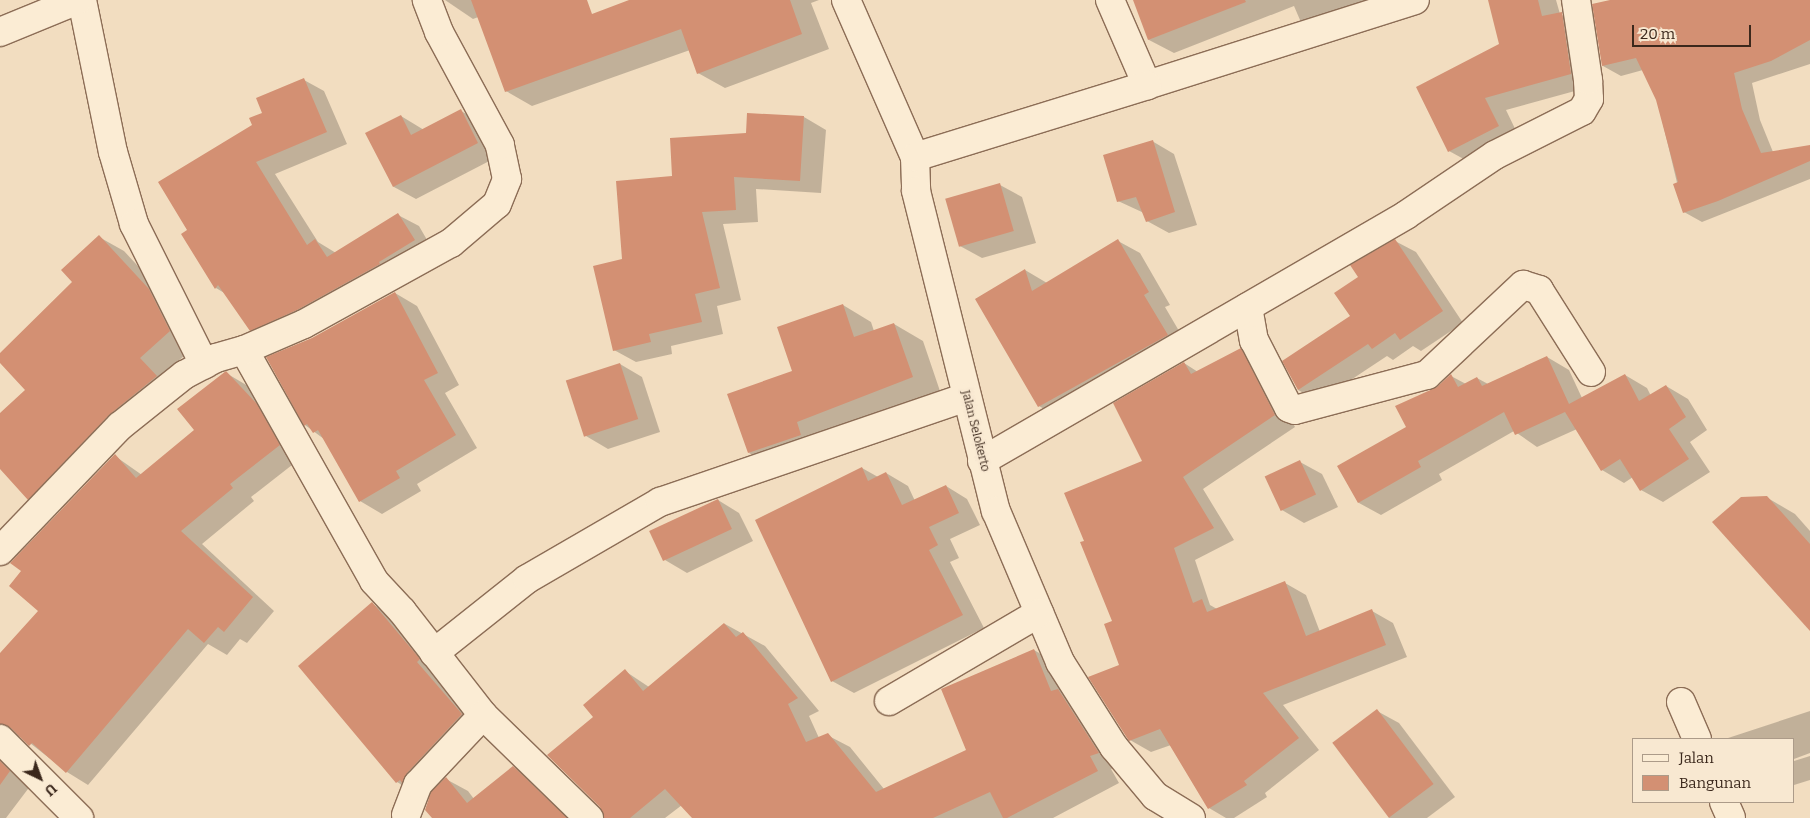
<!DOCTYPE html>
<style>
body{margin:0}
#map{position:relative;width:1810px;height:818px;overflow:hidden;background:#f2ddc0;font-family:Bitter,serif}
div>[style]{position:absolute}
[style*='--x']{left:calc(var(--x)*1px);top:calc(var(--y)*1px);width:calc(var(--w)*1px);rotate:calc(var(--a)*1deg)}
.shadow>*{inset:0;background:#0003}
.building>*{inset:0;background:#d39073;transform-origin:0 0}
.roads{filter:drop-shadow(1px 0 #8c6d56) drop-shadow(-1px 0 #8c6d56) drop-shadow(0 1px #8c6d56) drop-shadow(0 -1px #8c6d56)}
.minor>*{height:28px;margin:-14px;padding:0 14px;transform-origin:14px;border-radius:14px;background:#fbecd4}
span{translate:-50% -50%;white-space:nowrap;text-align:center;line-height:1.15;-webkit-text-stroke:4px #f8e8d1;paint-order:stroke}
.street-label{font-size:12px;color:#3b281c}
.legend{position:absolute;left:1632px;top:738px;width:162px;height:65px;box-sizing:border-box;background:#f8e8d1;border:1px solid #ac9b89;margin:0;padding:6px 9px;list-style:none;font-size:15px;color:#3b281c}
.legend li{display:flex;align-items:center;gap:10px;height:25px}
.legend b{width:25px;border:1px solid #ac9b89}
.north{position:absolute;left:15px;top:753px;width:50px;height:50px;-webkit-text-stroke:4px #f8e8d1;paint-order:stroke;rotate:138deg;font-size:14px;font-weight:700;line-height:20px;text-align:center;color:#3b281c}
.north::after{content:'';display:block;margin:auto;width:18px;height:22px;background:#3b281c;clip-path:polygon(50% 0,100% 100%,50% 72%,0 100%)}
.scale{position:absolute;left:1632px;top:25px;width:119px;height:22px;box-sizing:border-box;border:2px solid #3b281c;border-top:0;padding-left:6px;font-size:15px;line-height:18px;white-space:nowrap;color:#3b281c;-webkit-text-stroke:4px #f8e8d1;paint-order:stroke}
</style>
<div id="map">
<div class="shadow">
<div style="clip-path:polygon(445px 0,524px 0,473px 19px)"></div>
<div style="clip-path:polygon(633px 0,819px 0,811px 3px,829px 49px,725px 88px,698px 73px,690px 50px,532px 106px,506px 91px)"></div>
<div style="clip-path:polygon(1134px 0,1366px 0,1362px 2px,1364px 9px,1324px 34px,1300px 20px,1294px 6px,1174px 53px,1149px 40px)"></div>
<div style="clip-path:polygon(1489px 0,1556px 0,1560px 14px,1584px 26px,1593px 86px,1506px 110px,1520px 139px,1471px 163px,1449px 151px,1501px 45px)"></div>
<div style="clip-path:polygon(1615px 0,1810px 0,1810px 64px,1752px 83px,1760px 120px,1773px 152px,1810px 146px,1810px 179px,1702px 222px,1684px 212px,1657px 99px,1643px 70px,1621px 76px,1603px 66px)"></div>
<div style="clip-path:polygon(304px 80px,324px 91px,347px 144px,275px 174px,318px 242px,336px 253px,398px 215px,419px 226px,434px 252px,271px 341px,250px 330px,226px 294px,216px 288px,189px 230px,254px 126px)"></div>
<div style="clip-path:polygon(461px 111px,482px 123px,499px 156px,416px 199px,394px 187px,367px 133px,401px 116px,424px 130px)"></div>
<div style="clip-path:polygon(804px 117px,826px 130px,821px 193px,756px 189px,758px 222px,723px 224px,741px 300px,717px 306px,723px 334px,671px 346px,672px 354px,636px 362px,614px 350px,623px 260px,673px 177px,747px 134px)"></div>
<div style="clip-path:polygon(1152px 141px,1174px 154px,1197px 225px,1169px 233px,1147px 221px,1144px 213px,1118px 201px)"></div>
<div style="clip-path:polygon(1000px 185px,1022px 197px,1036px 243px,982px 258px,960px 246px)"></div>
<div style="clip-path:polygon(99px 237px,124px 251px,174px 305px,195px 346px,165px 373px,134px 429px,54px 513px,28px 499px,0 467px,0 414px,27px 390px,0 361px,0 354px,74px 282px)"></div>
<div style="clip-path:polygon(1118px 241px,1140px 253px,1170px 305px,1165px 307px,1189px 348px,1061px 419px,1039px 406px,976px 299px,1025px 270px,1047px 283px)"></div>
<div style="clip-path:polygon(1395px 241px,1416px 252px,1463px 323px,1421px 351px,1413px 346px,1393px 360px,1387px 356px,1319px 401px,1298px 390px,1352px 316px,1360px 278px)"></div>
<div style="clip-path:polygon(395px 293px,417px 306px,459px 385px,445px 393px,477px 448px,417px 484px,421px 491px,382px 514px,360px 501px,324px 439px,305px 425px)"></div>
<div style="clip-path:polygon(843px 305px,871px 322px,874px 331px,894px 324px,923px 341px,941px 394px,777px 469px,749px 453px,793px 372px)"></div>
<div style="clip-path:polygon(1240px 349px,1261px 361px,1295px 427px,1203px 489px,1234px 540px,1195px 560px,1210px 605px,1217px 609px,1285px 583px,1306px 595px,1320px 632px,1372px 611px,1393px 623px,1407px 657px,1283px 705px,1319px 750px,1265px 793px,1267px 797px,1234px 818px,1226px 818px,1209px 808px,1171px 745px,1151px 752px,1130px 740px,1113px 622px,1086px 541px,1144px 462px,1184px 363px,1198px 372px)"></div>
<div style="clip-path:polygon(1547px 357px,1569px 370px,1582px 398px,1625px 375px,1647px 388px,1651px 396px,1666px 386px,1688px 399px,1707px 430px,1690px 442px,1710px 472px,1663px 502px,1641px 490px,1633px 477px,1624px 483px,1602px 470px,1577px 429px,1537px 447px,1514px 431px,1439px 474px,1442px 480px,1381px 515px,1359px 503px,1339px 467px,1408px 427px,1451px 376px,1466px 384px,1477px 378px,1488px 384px)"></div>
<div style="clip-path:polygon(620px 364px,642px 377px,660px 432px,608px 449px,586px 436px)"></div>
<div style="clip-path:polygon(226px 373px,248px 386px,278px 418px,301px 458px,251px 497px,254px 501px,202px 544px,274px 611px,247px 643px,240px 639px,227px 655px,208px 644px,88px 785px,67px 772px,21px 736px,11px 740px,31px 785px,6px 818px,0 818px,0 655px,40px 610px,115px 456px,142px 475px,196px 430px)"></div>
<div style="clip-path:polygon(1300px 462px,1322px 474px,1338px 507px,1304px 523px,1282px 510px)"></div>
<div style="clip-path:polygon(862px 468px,878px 477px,886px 473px,908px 486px,915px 501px,946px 486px,967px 499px,980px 525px,950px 539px,959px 558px,950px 562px,984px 628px,854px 693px,832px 681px)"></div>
<div style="clip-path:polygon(1766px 497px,1795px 514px,1810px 531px,1810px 629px)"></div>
<div style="clip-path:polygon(718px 500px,739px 513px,753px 541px,687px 573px,665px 560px)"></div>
<div style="clip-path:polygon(372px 604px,399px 619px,489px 730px,444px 778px,468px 791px,474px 799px,513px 767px,535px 780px,574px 818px,434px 818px,431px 798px,424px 798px,397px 782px)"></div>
<div style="clip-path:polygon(725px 624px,765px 646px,819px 711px,809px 716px,819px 738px,827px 735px,850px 747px,884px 789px,967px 751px,1034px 650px,1056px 663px,1120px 765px,1111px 769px,1119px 783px,1053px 818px,694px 818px,682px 805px,665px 818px,604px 818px,594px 717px,625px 671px,649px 687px)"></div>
<div style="clip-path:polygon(1377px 711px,1399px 723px,1455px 797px,1427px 818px,1389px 818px)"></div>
<div style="clip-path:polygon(1810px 711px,1810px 753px,1794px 759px,1794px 739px,1725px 739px)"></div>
<div style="clip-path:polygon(1810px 756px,1810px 780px,1794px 785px,1794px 761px)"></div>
</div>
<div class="building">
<div style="clip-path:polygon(471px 0,587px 0,592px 14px,629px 0,790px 0,802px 34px,697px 74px,681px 29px,505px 92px)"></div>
<div style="clip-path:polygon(1133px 0,1245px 0,1246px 2px,1148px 40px)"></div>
<div style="clip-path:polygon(1488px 0,1538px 0,1542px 16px,1562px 12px,1571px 74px,1485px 98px,1499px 126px,1448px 152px,1416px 87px,1499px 44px)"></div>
<div style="clip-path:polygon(1610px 0,1810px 0,1810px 40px,1771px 61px,1734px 73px,1742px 109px,1761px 153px,1810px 145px,1810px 161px,1718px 201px,1683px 213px,1673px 184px,1678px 182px,1656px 100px,1636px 58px,1602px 66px,1592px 4px)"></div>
<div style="clip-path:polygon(304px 78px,327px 132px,256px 162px,307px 245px,315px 239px,327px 257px,398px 213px,415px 240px,379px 262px,380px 264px,297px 310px,250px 331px,218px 285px,215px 289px,181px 234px,187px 230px,158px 182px,252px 125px,249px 118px,262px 113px,256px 98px)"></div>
<div style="clip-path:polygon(461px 109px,478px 143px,393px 187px,365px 133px,401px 115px,411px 135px)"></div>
<div style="clip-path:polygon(747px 113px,804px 116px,800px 181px,734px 177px,736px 210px,702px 212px,720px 288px,695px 294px,702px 322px,649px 334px,651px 342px,613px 351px,593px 266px,622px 259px,616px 181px,672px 176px,670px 138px,746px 133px)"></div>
<div style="clip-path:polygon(1153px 140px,1175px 212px,1146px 222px,1136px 197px,1117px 202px,1103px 155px)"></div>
<div style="left:1000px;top:183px;width:50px;height:57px;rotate:74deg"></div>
<div style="clip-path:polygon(99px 235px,149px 289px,170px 331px,140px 358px,157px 376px,109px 415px,28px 500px,0 469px,0 413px,25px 390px,0 363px,0 353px,72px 282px,61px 270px)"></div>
<div style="clip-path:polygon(1118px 239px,1149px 292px,1144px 295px,1168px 335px,1038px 407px,975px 299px,1025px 269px,1032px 291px)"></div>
<div style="clip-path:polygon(1395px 239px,1443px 311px,1400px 340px,1395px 333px,1372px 349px,1368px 344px,1298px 390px,1282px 361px,1350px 316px,1334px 293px,1358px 277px,1350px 265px)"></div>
<div style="clip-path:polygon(395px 292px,438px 373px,424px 380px,456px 435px,396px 471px,400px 478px,359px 502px,318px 430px,313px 433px,307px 424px,304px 426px,266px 357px,312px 338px)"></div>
<div style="clip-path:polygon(843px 304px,854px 337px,894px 323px,913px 377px,797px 422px,801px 435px,748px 453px,727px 394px,792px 371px,777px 327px)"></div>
<div style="clip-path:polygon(1241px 348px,1275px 415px,1183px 477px,1214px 528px,1174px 548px,1193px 603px,1202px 599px,1207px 612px,1285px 581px,1306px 636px,1372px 609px,1386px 645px,1263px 693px,1299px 738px,1244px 781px,1247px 785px,1208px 809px,1160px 729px,1129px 741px,1088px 677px,1119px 665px,1104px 624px,1112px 621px,1080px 542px,1084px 541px,1064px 493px,1142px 461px,1113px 403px,1184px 362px,1191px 374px)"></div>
<div style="clip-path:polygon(1547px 356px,1569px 404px,1625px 374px,1639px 401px,1666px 385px,1686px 417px,1669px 429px,1689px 459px,1640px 491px,1620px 459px,1601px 471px,1565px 412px,1515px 435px,1504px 412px,1418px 461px,1421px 467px,1358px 503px,1337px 466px,1406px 427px,1395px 406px,1437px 387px,1451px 374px,1458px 387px,1477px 377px,1482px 386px)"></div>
<div style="left:620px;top:363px;width:59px;height:57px;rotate:72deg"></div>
<div style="clip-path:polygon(226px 371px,257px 404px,280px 445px,230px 484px,233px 488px,181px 531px,253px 597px,224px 632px,218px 627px,204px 643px,188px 629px,66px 773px,32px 743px,29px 746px,11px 728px,0 724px,0 653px,38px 611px,9px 586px,21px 571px,10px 563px,115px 454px,136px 478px,194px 430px,177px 409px)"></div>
<div style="left:1300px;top:460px;width:38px;height:39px;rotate:65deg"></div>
<div style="clip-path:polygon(862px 467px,868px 481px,886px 472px,902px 505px,946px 485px,959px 513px,929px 527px,938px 545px,929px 550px,963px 615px,831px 682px,755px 520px)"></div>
<div style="clip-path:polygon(1767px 496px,1810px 544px,1810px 631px,1712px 522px,1741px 497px)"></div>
<div style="left:718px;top:499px;width:33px;height:76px;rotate:65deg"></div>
<div style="clip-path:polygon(372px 602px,420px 659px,417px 662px,462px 714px,407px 773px,402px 783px,400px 780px,396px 783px,298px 666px)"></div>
<div style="clip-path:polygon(724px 623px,736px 637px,743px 632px,798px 698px,788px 704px,806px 742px,828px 733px,876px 792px,966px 750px,941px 689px,1034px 649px,1051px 691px,1058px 689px,1099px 753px,1090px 756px,1098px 771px,1007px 818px,1003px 818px,990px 792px,933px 818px,692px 818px,665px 789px,630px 818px,604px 818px,600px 807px,547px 755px,593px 717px,583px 705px,625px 669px,643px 691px)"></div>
<div style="left:1377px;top:709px;width:94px;height:56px;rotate:53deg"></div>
<div style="clip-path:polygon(0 761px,10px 771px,0 785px)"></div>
<div style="clip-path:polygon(513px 766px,567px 818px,432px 818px,425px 810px,431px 792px,446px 777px,467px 803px)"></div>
</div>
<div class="roads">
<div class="minor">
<div style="--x:82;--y:0;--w:155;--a:78.5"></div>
<div style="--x:113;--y:152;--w:75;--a:73.7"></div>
<div style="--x:134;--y:224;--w:157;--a:63.4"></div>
<div style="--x:846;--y:0;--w:171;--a:66.3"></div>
<div style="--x:915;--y:157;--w:34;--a:88"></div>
<div style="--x:916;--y:191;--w:330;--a:76"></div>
<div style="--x:996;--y:511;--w:164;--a:67"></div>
<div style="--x:1060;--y:662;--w:101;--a:57.6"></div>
<div style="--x:1114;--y:747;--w:64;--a:50.1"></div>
<div style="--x:1155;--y:796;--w:42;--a:31.4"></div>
<div style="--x:1110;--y:0;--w:93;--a:66.5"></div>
<div style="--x:1147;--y:85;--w:281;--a:-17.6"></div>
<div style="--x:0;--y:32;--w:84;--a:-22.3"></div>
<div style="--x:915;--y:157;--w:243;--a:-17.2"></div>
<div style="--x:1248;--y:307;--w:34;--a:80"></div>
<div style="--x:1254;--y:340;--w:76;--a:62.8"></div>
<div style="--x:1289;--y:408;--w:6;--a:18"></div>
<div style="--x:1295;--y:410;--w:137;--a:-14.9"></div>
<div style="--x:1427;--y:375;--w:132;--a:-43.2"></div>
<div style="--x:1523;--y:285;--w:17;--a:17"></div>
<div style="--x:1539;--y:290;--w:97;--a:57.6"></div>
<div style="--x:244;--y:350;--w:265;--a:60.6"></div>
<div style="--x:374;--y:581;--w:41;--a:47"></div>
<div style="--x:402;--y:611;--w:132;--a:52.1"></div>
<div style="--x:483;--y:715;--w:148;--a:44.2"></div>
<div style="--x:982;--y:461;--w:490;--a:-30.1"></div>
<div style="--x:1406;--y:215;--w:107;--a:-34"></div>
<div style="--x:1495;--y:155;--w:97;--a:-26.8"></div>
<div style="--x:1582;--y:111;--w:14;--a:-60"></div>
<div style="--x:1589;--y:99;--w:19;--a:-93"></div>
<div style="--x:1588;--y:80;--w:81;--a:-98.5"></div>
<div style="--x:0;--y:551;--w:173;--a:-46.2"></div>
<div style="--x:120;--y:426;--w:82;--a:-38.6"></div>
<div style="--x:184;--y:375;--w:36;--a:-28"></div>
<div style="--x:216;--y:358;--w:29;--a:-16"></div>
<div style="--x:244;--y:350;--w:65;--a:-23.4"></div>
<div style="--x:304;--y:324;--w:168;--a:-28.9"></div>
<div style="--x:451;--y:243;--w:60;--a:-40.3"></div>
<div style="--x:497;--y:204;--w:27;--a:-68"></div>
<div style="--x:507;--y:179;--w:35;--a:-102"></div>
<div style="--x:500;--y:145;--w:128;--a:-118.4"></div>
<div style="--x:439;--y:32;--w:34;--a:-111"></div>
<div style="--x:434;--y:653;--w:119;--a:-38.5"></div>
<div style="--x:527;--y:579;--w:154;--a:-30.1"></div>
<div style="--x:660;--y:502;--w:324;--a:-18.9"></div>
<div style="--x:889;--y:701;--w:174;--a:-30.4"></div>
<div style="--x:1681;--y:702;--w:40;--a:66.6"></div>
<div style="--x:0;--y:739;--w:112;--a:45"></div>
<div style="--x:1724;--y:802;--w:17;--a:66"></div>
<div style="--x:406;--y:815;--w:33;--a:-69"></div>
<div style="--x:418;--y:784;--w:95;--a:-46.7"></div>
</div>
</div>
<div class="street-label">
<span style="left:975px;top:431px;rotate:76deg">Jalan Selokerto</span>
</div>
<ul class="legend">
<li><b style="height:6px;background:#fbecd4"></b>Jalan</li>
<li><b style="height:14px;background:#d39073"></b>Bangunan</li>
</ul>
<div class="north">U</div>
<div class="scale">20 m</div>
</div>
